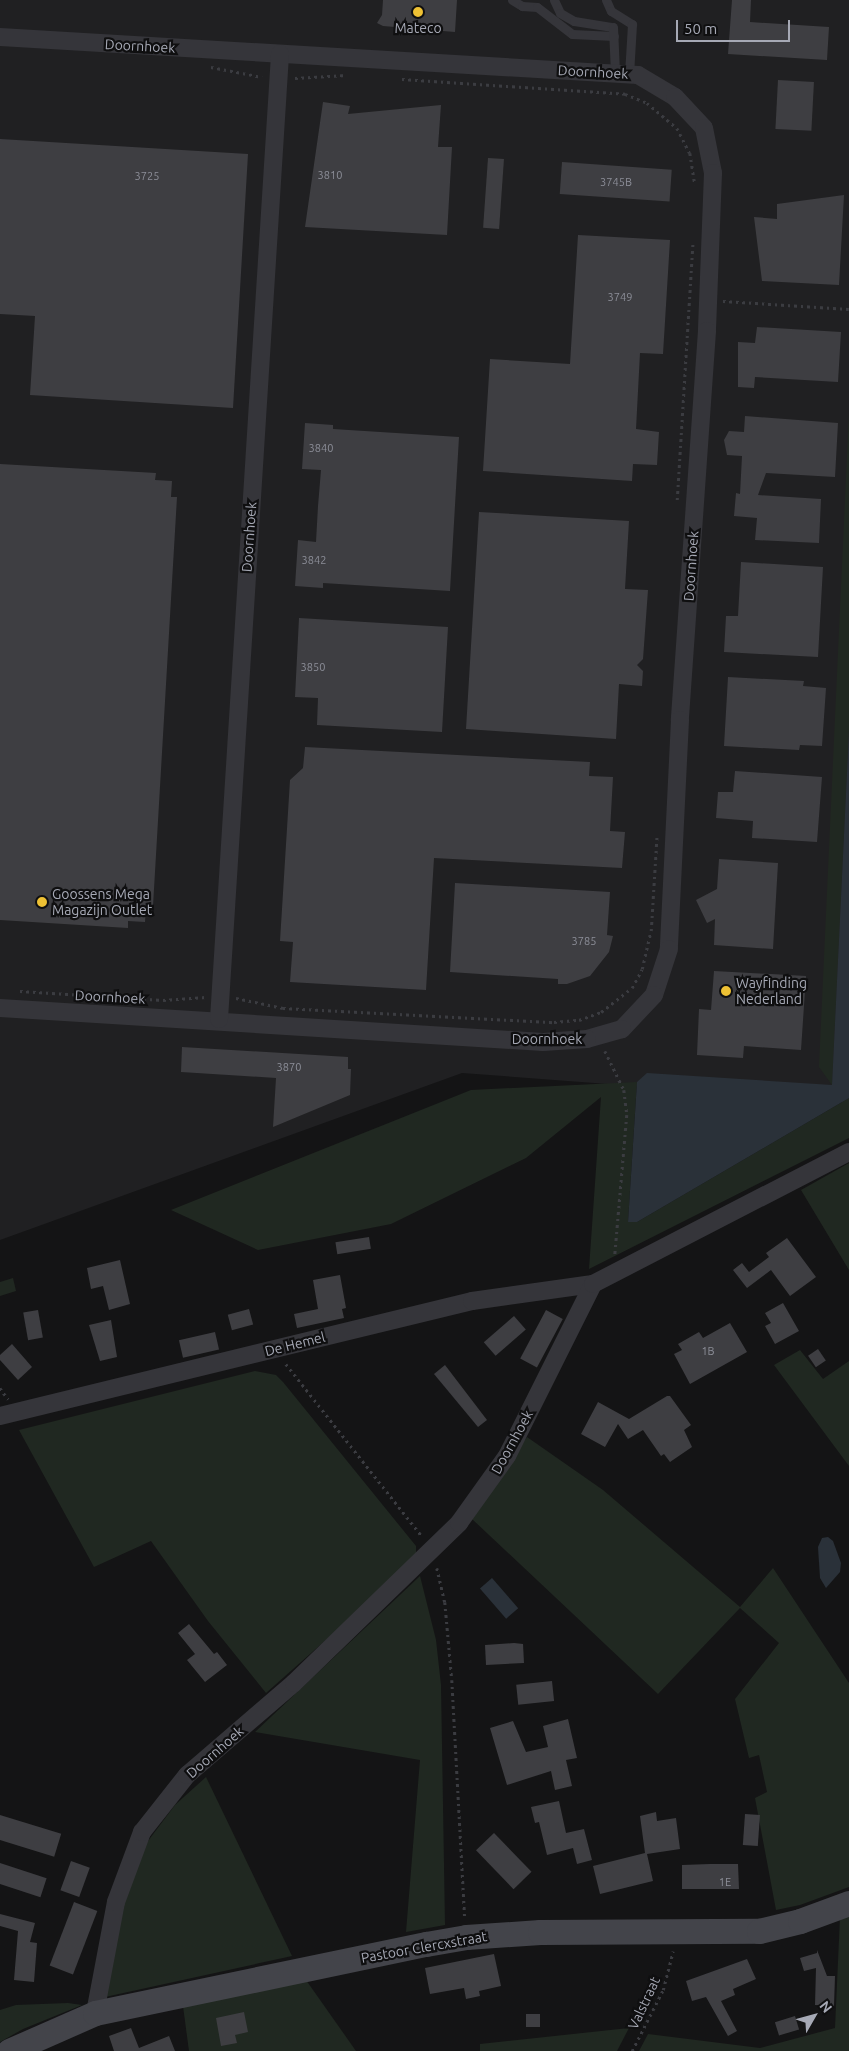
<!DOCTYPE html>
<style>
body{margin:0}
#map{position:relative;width:849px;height:2051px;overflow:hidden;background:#141415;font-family:Ubuntu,sans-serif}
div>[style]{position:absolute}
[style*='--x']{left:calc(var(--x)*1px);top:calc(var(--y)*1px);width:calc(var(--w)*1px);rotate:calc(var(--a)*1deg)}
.built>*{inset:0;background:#202022}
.green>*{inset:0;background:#202821}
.water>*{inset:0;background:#2a3139;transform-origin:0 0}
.building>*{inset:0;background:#3e3e42;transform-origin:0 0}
.path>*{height:2.5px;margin-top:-1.25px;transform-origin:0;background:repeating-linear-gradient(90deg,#3b3c41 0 2.5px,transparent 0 6.5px)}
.lane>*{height:9px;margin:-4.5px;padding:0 4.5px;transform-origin:4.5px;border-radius:4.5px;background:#35353a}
.street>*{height:18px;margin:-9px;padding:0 9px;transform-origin:9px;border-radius:9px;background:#35353a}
.secondary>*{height:25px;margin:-12.5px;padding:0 12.5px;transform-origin:12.5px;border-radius:12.5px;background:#43444a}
.dots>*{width:14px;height:14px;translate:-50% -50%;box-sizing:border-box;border:2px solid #0f0f10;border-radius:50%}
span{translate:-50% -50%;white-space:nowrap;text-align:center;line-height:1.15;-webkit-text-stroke:4.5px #0f0f10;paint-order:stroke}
.number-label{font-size:11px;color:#8c8e98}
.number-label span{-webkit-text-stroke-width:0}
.poi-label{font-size:14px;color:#a6a9b5}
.left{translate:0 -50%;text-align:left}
.street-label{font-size:14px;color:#a6a9b5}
.north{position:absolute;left:789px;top:1991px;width:50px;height:50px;-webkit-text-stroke:4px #0f0f10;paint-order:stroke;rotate:52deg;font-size:14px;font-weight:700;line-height:20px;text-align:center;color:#a6a9b5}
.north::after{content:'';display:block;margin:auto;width:18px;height:22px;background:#a6a9b5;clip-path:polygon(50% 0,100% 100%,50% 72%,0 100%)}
.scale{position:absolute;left:676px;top:20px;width:114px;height:22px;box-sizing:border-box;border:2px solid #a6a9b5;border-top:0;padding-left:6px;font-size:15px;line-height:18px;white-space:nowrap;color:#a6a9b5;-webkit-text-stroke:4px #0f0f10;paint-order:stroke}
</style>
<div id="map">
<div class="built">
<div style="clip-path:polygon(0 0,849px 0,849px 1102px,462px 1073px,0 1240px)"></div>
</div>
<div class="green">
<div style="clip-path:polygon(849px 413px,849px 731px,832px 1085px,819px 1067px)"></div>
<div style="clip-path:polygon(637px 1082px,628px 1222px,637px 1222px,849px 1098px,849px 1138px,589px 1269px,601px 1097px,526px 1158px,391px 1224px,258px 1250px,171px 1210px,471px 1090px)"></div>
<div style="clip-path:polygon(849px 1163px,849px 1270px,801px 1190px)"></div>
<div style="clip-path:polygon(13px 1278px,16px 1291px,0 1296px,0 1282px)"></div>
<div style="clip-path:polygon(800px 1350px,823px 1379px,849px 1361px,849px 1466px,774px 1365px)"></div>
<div style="clip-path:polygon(255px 1371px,276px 1375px,283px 1382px,416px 1546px,416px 1553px,354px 1615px,266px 1693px,208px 1621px,151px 1541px,94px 1567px,19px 1430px)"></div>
<div style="clip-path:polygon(527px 1437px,603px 1490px,740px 1607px,773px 1568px,849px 1683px,849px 1887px,800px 1905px,776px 1910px,755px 1798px,767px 1792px,759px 1755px,749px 1758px,735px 1699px,779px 1643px,740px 1608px,658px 1694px,472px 1519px)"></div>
<div style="clip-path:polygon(420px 1576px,436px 1640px,441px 1685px,445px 1925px,406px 1932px,420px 1760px,255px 1732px)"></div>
<div style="clip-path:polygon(206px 1777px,292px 1956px,105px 1997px,124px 1895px,145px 1845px,175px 1805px)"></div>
<div style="clip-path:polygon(849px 1914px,849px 2051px,639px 2051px,648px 2034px,760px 2048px,835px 2028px,840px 1917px)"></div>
<div style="clip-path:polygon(306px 1980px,356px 2051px,189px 2051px,183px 2006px)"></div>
<div style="clip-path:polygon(68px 2003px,82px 2005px,23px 2029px,0 2042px,0 2010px,16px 2005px)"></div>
<div style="clip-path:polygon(629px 2028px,617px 2051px,480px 2051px,480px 2044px)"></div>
</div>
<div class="water">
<div style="clip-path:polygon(849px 731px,849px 1098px,637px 1222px,628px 1222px,637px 1082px,647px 1073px,832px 1085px)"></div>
<div style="clip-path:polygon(828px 1537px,833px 1541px,841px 1563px,840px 1572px,826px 1588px,820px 1578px,818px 1547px,822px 1538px)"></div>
<div style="left:492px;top:1578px;width:40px;height:16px;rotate:49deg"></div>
</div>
<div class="building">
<div style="clip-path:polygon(383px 0,457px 0,455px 32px,383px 26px,377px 23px,382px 15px)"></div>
<div style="clip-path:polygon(732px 0,751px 0,750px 22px,829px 27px,827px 60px,728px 54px)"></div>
<div style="left:778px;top:80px;width:36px;height:49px;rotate:3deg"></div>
<div style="clip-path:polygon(323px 102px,350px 106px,348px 114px,441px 105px,438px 147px,452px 147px,447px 235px,305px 227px)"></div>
<div style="clip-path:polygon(0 139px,248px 154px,233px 408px,30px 395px,35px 316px,0 314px)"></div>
<div style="left:488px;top:158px;width:16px;height:70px;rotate:4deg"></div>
<div style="left:562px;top:162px;width:110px;height:32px;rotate:4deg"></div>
<div style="clip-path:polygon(844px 195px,839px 285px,762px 281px,754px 217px,777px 219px,777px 204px)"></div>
<div style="clip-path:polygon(578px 235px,670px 240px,663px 354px,640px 353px,636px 429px,659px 432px,657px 465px,633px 464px,632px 481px,483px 471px,490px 359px,570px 364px)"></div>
<div style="clip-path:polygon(757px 327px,841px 332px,838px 382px,755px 377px,754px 388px,738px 387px,738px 342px,755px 343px)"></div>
<div style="clip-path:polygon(745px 416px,838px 423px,835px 477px,766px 473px,758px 495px,821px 499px,819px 543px,755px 540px,757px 518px,734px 516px,736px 493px,740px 494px,742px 456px,727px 455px,724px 440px,729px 431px,744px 432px)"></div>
<div style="clip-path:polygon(305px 423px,333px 425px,333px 429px,459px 437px,450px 591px,323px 583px,323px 588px,295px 586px,298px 540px,316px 542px,318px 506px,321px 470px,302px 469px)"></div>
<div style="clip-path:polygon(0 464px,156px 473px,155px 480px,172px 481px,171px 497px,177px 497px,153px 906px,146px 906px,145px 922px,128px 921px,128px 928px,0 920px)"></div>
<div style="clip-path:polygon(479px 512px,629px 521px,625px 589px,648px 590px,643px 659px,637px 665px,643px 671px,642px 686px,619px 684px,616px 739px,466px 729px)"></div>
<div style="clip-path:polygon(741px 562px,823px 567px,818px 657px,724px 652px,726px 616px,738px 616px)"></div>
<div style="clip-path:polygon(299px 618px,448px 627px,442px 732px,317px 725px,318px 698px,295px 697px)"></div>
<div style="clip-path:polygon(728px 677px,804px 681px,803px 686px,826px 688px,822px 746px,800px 745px,799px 750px,724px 746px)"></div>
<div style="clip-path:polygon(305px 747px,590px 762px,589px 776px,613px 777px,610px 831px,625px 832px,622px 868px,434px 858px,426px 990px,290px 982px,293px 942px,280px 941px,290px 780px,303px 768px)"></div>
<div style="clip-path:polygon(735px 771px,822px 777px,817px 842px,752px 838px,753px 821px,716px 818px,718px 792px,733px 792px)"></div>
<div style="clip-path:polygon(719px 859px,778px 863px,773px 949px,714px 945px,715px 919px,707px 923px,696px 900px,717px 889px)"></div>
<div style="clip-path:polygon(455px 883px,610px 892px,607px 935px,613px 936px,609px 952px,590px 976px,567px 984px,558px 984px,558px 979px,450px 972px)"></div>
<div style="clip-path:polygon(714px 971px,806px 976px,801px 1050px,744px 1046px,743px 1058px,697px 1055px,699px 1009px,711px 1010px)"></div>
<div style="clip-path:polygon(182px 1047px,348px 1057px,348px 1069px,351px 1069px,350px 1095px,273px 1127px,276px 1078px,181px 1072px)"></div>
<div style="left:369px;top:1237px;width:12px;height:34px;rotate:81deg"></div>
<div style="clip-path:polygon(787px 1238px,816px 1277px,790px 1296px,771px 1270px,747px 1288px,733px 1270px,742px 1263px,749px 1272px,769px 1257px,766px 1253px)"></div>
<div style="clip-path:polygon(120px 1260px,130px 1304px,109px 1310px,103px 1286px,91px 1289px,87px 1268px)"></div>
<div style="clip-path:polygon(340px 1275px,346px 1308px,342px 1309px,344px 1318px,297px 1328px,294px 1314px,318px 1309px,313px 1280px)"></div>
<div style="clip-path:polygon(783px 1303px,799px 1331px,775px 1344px,765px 1326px,771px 1323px,765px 1313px)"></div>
<div style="left:249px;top:1309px;width:16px;height:22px;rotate:75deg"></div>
<div style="left:38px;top:1310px;width:28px;height:15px;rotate:80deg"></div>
<div style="left:546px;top:1310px;width:19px;height:55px;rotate:28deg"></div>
<div style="left:514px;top:1316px;width:18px;height:40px;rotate:49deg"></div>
<div style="clip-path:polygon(111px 1320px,117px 1357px,100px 1361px,89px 1325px)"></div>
<div style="clip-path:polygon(730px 1323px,747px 1352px,690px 1384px,674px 1354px,682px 1350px,678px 1344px,699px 1332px,703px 1338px)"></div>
<div style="left:215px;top:1332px;width:18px;height:37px;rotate:77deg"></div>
<div style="clip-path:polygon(12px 1344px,32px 1367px,18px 1380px,0 1360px,0 1355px)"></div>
<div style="left:818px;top:1349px;width:14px;height:12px;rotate:56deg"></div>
<div style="clip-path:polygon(445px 1365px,487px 1420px,478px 1427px,434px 1374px)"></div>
<div style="clip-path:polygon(667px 1396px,670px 1396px,691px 1425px,684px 1430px,692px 1447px,670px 1462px,664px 1454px,661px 1456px,643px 1430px,628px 1439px,618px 1424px,605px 1447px,581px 1434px,598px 1402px,629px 1419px)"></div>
<div style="clip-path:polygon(189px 1624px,214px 1654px,217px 1652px,227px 1665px,205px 1682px,187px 1660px,195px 1654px,178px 1633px)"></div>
<div style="clip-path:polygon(514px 1643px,523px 1644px,524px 1663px,486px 1665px,485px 1645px)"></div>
<div style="left:552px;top:1681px;width:20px;height:36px;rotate:84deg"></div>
<div style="clip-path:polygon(568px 1719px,577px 1758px,566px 1760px,572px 1786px,555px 1790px,551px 1771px,507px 1785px,490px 1728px,513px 1721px,526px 1752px,548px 1747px,543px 1726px)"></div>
<div style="clip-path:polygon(559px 1801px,566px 1833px,584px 1829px,592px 1860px,577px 1864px,573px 1848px,547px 1855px,539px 1822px,535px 1823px,531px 1807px)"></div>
<div style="clip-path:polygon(656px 1812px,657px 1821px,676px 1818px,680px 1849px,647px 1854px,653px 1881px,600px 1894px,593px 1866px,645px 1853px,640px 1816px)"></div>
<div style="left:745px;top:1814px;width:15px;height:31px;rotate:4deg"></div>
<div style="left:0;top:1815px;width:64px;height:24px;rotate:17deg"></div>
<div style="left:494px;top:1833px;width:54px;height:25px;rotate:46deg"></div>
<div style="left:71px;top:1861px;width:20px;height:31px;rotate:20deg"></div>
<div style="left:0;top:1863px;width:49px;height:20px;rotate:18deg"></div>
<div style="clip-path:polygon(710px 1864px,738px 1864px,739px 1889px,682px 1889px,682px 1865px)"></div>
<div style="left:74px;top:1902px;width:25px;height:68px;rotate:21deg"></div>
<div style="clip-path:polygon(0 1914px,35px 1923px,30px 1942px,37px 1943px,34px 1982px,14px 1980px,18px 1931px,0 1926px)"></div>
<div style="clip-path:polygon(817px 1950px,827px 1976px,835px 1976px,834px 2006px,815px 2005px,816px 1968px,804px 1971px,800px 1958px,817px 1953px)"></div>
<div style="clip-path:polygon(494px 1954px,501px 1986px,479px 1991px,480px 1996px,466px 1999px,464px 1988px,430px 1994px,425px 1968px)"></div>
<div style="clip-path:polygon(747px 1959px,756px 1979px,733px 1989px,735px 1995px,721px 2001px,737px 2031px,728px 2036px,706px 1997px,692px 2001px,686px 1981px)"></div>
<div style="clip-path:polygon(244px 2012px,248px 2032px,235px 2035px,237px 2043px,221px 2046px,216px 2018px)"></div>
<div style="left:526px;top:2014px;width:14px;height:13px"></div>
<div style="left:795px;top:2016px;width:14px;height:21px;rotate:73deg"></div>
<div style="clip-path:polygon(131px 2028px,139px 2048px,169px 2036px,175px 2051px,114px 2051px,109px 2036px)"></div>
</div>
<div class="path">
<div style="--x:211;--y:67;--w:52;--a:11.1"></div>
<div style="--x:295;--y:78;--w:52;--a:-3.3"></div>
<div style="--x:402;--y:79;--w:224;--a:3.8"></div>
<div style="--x:625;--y:94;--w:24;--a:22"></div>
<div style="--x:647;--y:103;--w:39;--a:40"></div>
<div style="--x:677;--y:128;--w:28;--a:63"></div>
<div style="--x:690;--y:153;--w:32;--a:81"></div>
<div style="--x:723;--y:301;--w:126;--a:3.6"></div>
<div style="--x:677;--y:500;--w:259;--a:-86.5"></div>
<div style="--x:20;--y:991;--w:143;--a:3.6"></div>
<div style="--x:163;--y:1000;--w:43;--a:-4"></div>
<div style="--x:236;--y:998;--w:48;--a:12"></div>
<div style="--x:283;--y:1008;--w:271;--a:3"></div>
<div style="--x:554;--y:1022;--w:25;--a:-5"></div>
<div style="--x:579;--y:1020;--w:23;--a:-20"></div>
<div style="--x:601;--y:1012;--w:39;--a:-38"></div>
<div style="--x:632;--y:988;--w:21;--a:-62"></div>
<div style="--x:642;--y:969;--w:39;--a:-77"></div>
<div style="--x:651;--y:931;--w:97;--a:-86.5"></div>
<div style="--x:605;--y:1051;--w:43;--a:64"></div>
<div style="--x:624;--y:1090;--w:25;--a:83"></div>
<div style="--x:627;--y:1115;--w:141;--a:94.9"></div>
<div style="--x:286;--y:1364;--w:219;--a:51.7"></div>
<div style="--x:0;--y:1388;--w:14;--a:54"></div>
<div style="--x:437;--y:1568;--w:35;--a:77"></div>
<div style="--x:445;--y:1602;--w:78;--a:84.9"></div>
<div style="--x:452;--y:1680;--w:238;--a:86.9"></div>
<div style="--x:632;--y:2051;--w:68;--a:-63.1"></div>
<div style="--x:663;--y:1990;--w:40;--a:-75.6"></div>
</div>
<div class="lane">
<div style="--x:512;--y:0;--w:12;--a:31"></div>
<div style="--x:522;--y:6;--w:15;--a:4"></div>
<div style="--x:537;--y:7;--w:44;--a:37.6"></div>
<div style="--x:572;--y:34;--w:42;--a:2.7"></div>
<div style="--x:554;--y:0;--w:14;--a:65"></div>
<div style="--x:560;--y:13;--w:16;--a:30"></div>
<div style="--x:574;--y:21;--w:39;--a:9"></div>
<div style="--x:613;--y:27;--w:46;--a:87.5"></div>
<div style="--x:606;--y:0;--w:12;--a:66"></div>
<div style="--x:611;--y:11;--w:25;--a:32"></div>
<div style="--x:632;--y:24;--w:50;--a:93.4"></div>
</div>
<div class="street">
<div style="--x:0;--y:37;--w:639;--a:3.41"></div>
<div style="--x:638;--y:75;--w:43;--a:30.7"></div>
<div style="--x:675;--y:97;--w:42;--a:46.9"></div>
<div style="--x:704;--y:128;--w:46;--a:78.7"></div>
<div style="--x:713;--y:173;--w:158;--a:92.2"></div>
<div style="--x:707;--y:331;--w:390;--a:94"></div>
<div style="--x:680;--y:720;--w:229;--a:92.8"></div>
<div style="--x:669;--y:949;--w:48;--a:108.1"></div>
<div style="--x:654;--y:995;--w:47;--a:133.3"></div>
<div style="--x:622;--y:1029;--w:36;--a:164"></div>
<div style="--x:587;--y:1039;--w:44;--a:176.1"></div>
<div style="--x:543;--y:1042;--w:544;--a:-176.42"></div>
<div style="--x:219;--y:1019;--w:967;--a:-86.38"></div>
<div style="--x:0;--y:1416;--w:486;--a:-13.7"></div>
<div style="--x:472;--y:1301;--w:122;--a:-8"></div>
<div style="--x:95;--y:2013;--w:113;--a:-79.3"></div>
<div style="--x:116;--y:1902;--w:75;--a:-69.6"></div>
<div style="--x:142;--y:1832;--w:73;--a:-51.7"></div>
<div style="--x:187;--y:1775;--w:141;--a:-40.7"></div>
<div style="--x:294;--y:1683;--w:230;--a:-44.1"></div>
<div style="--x:459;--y:1523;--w:82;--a:-54.4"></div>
<div style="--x:507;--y:1456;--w:192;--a:-63.4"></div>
<div style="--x:593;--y:1284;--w:288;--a:-27.3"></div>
</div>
<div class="secondary">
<div style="--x:9;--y:2051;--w:94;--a:-23.8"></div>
<div style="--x:95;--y:2013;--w:338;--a:-11.8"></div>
<div style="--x:426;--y:1944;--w:41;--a:-9.9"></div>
<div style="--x:466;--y:1937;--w:74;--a:-3.9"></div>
<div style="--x:540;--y:1932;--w:219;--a:-0.3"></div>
<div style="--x:759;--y:1931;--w:42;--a:-13.7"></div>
<div style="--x:800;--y:1921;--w:52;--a:-20.2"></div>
</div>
<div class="dots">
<div style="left:418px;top:12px;background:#eec134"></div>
<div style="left:42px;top:902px;background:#eec134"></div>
<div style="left:726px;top:991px;background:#eec134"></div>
</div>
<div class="number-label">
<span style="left:330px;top:175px">3810</span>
<span style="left:147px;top:176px">3725</span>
<span style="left:616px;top:182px">3745B</span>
<span style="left:620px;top:297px">3749</span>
<span style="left:321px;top:448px">3840</span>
<span style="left:314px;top:560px">3842</span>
<span style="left:313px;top:667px">3850</span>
<span style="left:584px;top:941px">3785</span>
<span style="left:289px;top:1067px">3870</span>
<span style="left:708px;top:1351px">1B</span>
<span style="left:725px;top:1882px">1E</span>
</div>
<div class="poi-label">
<span style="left:418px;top:28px">Mateco</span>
<span class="left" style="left:52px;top:902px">Goossens Mega<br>Magazijn Outlet</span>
<span class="left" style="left:736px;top:991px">Wayfinding<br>Nederland</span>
</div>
<div class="street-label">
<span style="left:140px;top:46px;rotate:3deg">Doornhoek</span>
<span style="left:593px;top:72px;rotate:3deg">Doornhoek</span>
<span style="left:249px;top:537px;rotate:-86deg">Doornhoek</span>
<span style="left:691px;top:566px;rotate:-86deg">Doornhoek</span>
<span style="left:110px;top:997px;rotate:3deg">Doornhoek</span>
<span style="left:547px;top:1039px">Doornhoek</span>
<span style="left:295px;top:1344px;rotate:-14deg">De Hemel</span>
<span style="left:512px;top:1442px;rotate:-61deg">Doornhoek</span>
<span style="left:215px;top:1752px;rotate:-41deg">Doornhoek</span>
<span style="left:424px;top:1947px;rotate:-10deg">Pastoor Clercxstraat</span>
<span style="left:644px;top:2003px;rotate:-65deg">Valstraat</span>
</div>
<div class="north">N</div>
<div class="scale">50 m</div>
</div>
